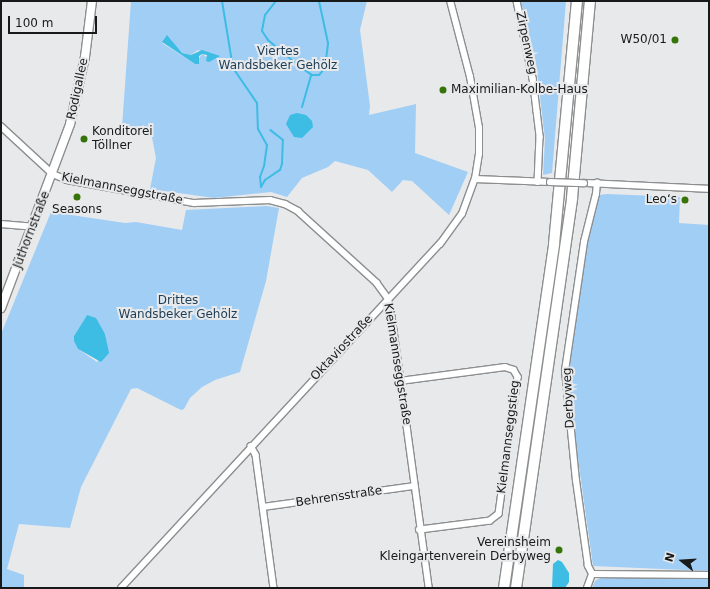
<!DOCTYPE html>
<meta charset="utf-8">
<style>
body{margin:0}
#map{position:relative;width:710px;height:589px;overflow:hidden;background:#e8e9eb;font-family:"DejaVu Sans",sans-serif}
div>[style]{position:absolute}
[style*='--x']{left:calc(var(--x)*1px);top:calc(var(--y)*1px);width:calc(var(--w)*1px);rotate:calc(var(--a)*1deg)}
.green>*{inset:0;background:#a1cef5}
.water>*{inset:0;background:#3dbce4}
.stream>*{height:2px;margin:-1px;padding:0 1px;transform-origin:1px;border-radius:1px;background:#3dbce4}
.roads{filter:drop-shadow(1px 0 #8c8e8f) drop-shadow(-1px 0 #8c8e8f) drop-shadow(0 1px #8c8e8f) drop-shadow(0 -1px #8c8e8f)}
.minor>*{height:5.5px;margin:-2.75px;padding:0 2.75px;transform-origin:2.75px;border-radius:2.75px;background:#fff}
.secondary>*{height:8px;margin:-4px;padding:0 4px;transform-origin:4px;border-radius:4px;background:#fff}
.motorway>*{height:10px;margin:-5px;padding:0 5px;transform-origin:5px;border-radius:5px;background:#fff}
.bridges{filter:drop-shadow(1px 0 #8c8e8f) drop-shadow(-1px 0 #8c8e8f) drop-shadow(0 1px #8c8e8f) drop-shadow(0 -1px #8c8e8f)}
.minor-bridge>*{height:5.5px;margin:-2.75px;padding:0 2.75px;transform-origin:2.75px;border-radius:2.75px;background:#fff}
.dots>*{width:11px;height:11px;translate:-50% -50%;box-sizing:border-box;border:2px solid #e8e9eb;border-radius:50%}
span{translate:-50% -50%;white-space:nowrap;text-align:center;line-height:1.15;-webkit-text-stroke:4px #e8e9eb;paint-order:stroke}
.poi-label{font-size:12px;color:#181919}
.right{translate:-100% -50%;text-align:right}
.left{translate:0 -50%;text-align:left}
.street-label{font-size:12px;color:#181919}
.park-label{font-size:12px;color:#1c3d57}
.frame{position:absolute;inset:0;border:2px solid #181919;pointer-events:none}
.north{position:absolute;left:662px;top:541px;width:40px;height:40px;-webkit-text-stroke:3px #e8e9eb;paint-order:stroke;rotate:287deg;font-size:11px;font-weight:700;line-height:16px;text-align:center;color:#181919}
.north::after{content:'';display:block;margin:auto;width:14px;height:18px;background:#181919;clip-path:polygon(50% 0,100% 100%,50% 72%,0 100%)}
.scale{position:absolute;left:8px;top:16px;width:89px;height:18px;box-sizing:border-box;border:2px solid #181919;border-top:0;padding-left:5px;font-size:12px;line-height:14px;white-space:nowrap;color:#181919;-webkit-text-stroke:3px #e8e9eb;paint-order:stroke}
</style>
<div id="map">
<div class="green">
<div style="clip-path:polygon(evenodd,131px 1px,367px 1px,360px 30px,370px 106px,369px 115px,416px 104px,415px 153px,468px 172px,449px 215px,412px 181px,403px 180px,392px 192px,368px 170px,335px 161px,328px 167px,302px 178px,287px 197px,271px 192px,214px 198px,150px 189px,156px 158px,151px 132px,122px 127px,131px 1px,170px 38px,172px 43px,182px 53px,191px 55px,198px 50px,214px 57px,212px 60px,202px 54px,195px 64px,162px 43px,170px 38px)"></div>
<div style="clip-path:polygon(521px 1px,566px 1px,552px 173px,543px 175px,545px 139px,536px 63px)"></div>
<div style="clip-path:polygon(607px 194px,680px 197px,679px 223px,709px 225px,709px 571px,593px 566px,577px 452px,568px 365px,586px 241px,599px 195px)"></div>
<div style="clip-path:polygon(evenodd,267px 206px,279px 208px,266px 281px,240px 372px,215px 380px,202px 387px,190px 398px,184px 409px,181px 410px,137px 388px,131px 389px,81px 487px,70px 528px,19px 524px,7px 569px,24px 575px,24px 588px,1px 588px,1px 334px,51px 212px,125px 223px,136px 222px,182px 230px,186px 210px,267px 206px,87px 315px,105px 334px,107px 347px,97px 362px,78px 349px,74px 336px,87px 315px)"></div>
<div style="clip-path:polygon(604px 576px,709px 578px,709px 588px,592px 588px,595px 581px)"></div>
</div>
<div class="water">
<div style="clip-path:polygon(167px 35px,182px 53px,191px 55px,202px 50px,220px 56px,209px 62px,206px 61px,207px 55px,202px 54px,199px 56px,199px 64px,195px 64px,162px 42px)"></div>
<div style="clip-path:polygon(297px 113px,306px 115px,312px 121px,313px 127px,302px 138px,294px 137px,286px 124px,290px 115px)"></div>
<div style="clip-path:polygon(87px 315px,96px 318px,105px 334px,109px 353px,101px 362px,78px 349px,74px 341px,74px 336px)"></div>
<div style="clip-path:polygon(558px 560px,562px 562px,569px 573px,569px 582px,565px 588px,552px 588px,553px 564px)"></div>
</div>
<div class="stream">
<div style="--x:222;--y:1;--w:68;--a:80.7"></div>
<div style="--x:233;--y:68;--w:42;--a:55.6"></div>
<div style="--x:257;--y:103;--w:26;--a:88"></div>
<div style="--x:258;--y:129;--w:18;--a:61"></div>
<div style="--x:267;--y:145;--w:21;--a:98"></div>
<div style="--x:264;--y:166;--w:12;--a:110"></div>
<div style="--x:260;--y:177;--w:10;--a:84"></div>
<div style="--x:261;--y:187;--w:8;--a:-60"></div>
<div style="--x:265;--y:180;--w:18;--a:-34"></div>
<div style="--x:280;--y:170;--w:6;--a:-72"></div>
<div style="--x:282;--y:164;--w:24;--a:-88"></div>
<div style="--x:283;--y:140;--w:16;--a:-142"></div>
<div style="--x:276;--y:1;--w:18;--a:128"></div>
<div style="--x:265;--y:15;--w:16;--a:101"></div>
<div style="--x:262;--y:31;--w:11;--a:56"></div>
<div style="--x:268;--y:40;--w:40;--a:40"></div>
<div style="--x:299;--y:66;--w:16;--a:35"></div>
<div style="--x:312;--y:75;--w:7;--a:0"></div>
<div style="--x:319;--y:75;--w:9;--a:-49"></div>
<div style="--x:325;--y:68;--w:25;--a:-83"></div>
<div style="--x:328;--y:43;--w:43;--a:-102.1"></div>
<div style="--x:302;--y:107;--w:33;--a:-74"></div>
</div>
<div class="roads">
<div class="minor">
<div style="--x:517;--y:1;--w:79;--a:78.3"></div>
<div style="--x:533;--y:78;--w:33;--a:83"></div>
<div style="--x:537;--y:111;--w:26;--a:83"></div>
<div style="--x:540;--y:137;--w:45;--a:92.5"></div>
<div style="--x:1;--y:126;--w:71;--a:42.7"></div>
<div style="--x:53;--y:174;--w:15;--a:23"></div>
<div style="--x:67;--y:180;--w:129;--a:10.3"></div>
<div style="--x:194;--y:203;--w:76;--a:-2.3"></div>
<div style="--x:270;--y:200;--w:16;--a:15"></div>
<div style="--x:285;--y:204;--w:15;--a:28"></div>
<div style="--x:298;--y:211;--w:107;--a:42.3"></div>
<div style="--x:377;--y:283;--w:19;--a:54"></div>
<div style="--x:388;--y:298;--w:11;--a:75"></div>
<div style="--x:391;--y:309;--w:282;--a:82.2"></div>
<div style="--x:475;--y:179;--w:75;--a:2.3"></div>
<div style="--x:584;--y:183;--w:125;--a:2.7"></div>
<div style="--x:1;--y:224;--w:32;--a:5"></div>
<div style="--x:400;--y:381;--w:106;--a:-7.6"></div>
<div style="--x:505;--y:367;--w:9;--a:18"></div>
<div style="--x:514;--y:370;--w:8;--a:60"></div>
<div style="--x:518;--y:377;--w:138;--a:97.9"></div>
<div style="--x:499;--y:514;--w:11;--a:142"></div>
<div style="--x:490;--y:521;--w:71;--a:172.7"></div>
<div style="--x:251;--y:446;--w:10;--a:61"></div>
<div style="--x:256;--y:455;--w:134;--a:82.3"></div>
<div style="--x:263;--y:507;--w:153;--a:-7.9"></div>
<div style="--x:592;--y:574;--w:117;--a:0.5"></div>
<div style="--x:121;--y:588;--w:469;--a:-47.2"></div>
<div style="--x:440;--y:244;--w:37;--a:-54"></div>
<div style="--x:462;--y:214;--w:37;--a:-70"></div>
<div style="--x:475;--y:179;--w:25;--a:-81"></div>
<div style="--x:479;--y:154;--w:26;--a:-90"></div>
<div style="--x:479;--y:128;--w:52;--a:-100"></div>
<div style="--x:470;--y:77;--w:79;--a:-104.7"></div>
<div style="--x:587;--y:588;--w:15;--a:-70"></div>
<div style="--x:592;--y:574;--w:9;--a:-117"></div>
<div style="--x:588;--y:566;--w:86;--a:-98"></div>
<div style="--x:576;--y:481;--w:111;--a:-95.7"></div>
<div style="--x:565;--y:371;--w:130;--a:-81.6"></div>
<div style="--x:584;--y:242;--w:49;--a:-76"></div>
<div style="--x:596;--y:194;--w:11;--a:-85"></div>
</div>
<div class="secondary">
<div style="--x:1;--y:308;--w:197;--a:-69.4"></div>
<div style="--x:70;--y:124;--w:69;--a:-77.4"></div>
<div style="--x:85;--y:57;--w:56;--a:-82.9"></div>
</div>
<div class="motorway">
<div style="--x:504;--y:588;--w:348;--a:-81.7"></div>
<div style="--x:554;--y:244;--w:244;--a:-84.6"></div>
<div style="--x:516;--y:588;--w:394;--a:-81.8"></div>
<div style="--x:572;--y:198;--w:198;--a:-84.8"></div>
</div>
</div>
<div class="bridges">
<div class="minor-bridge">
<div style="--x:550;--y:182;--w:34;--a:2"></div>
</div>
</div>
<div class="dots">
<div style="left:675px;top:40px;background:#367308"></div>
<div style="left:443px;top:90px;background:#367308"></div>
<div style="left:84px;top:139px;background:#367308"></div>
<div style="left:77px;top:197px;background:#367308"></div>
<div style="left:685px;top:200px;background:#367308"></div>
<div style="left:559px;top:550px;background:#367308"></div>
</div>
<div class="poi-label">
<span class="right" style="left:667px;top:40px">W50/01</span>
<span class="left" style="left:451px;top:90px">Maximilian-Kolbe-Haus</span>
<span class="left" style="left:92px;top:139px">Konditorei<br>Töllner</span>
<span class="right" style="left:677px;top:200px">Leo‘s</span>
<span style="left:77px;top:210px">Seasons</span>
<span class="right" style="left:551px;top:550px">Vereinsheim<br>Kleingartenverein Derbyweg</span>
</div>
<div class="street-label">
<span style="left:526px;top:43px;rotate:78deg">Zirpenweg</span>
<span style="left:78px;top:89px;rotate:-78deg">Rodigallee</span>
<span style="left:122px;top:189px;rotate:11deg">Kielmannseggstraße</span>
<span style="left:32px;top:230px;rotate:-69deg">Jüthornstraße</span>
<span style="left:342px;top:348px;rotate:-47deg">Oktaviostraße</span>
<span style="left:397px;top:364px;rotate:81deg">Kielmannseggstraße</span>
<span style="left:569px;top:398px;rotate:-93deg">Derbyweg</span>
<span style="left:509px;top:437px;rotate:-83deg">Kielmannseggstieg</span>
<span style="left:339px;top:497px;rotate:-8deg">Behrensstraße</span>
</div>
<div class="park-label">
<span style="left:278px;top:59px">Viertes<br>Wandsbeker Gehölz</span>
<span style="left:178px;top:308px">Drittes<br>Wandsbeker Gehölz</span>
</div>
<div class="frame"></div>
<div class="north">N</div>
<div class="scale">100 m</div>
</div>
